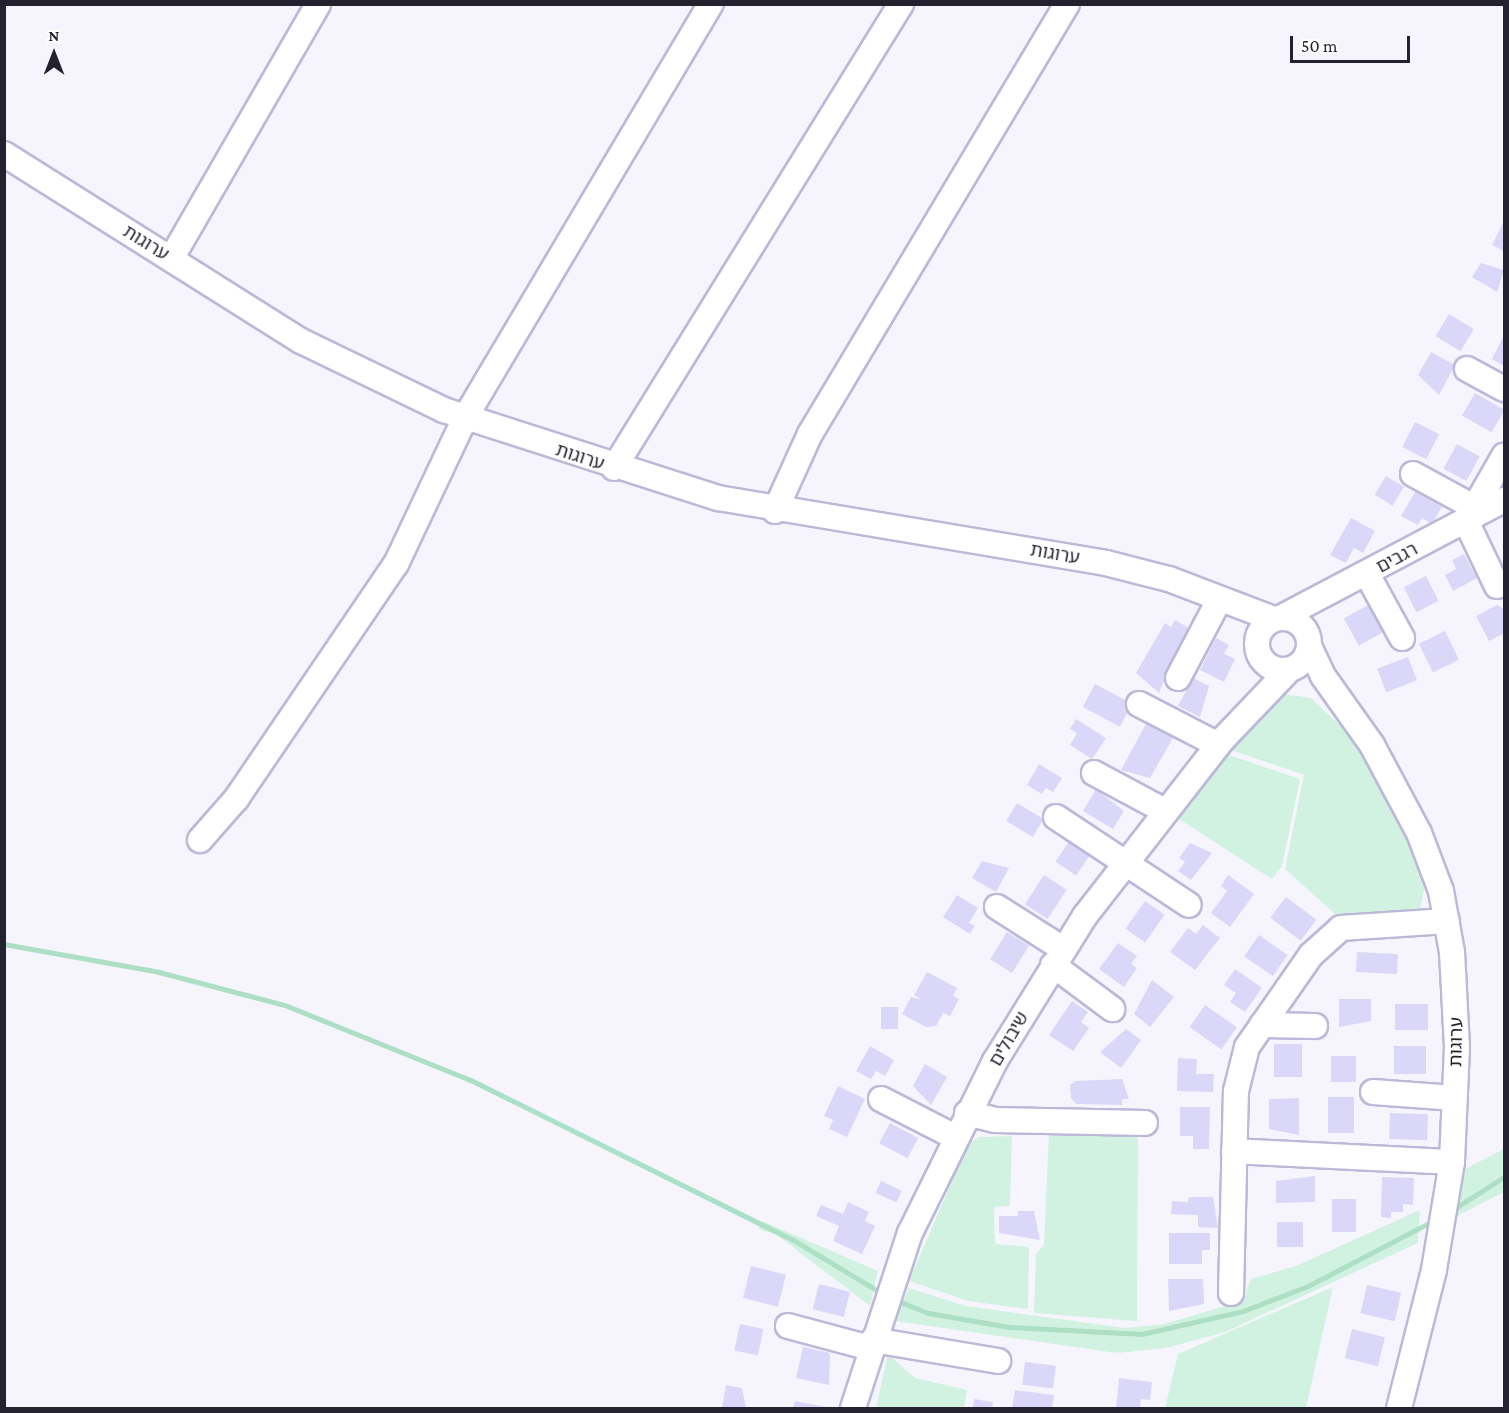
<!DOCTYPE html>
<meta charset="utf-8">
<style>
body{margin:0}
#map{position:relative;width:1509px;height:1413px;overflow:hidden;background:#f6f5fd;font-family:"Crimson Pro","Noto Sans Hebrew",serif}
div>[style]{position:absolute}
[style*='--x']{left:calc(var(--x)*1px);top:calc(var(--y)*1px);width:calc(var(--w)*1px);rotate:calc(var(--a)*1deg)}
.green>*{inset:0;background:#d2f2e1}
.stream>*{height:4.5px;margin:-2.25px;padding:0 2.25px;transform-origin:2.25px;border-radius:2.25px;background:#acdfc4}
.building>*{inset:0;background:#dbd7f9;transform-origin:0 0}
.roads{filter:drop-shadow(2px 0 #bcb8d9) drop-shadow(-2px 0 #bcb8d9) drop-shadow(0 2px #bcb8d9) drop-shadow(0 -2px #bcb8d9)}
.minor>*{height:24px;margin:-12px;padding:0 12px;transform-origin:12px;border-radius:12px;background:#fff}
.minor>.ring{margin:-12px;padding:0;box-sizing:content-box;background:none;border:24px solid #fff;border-radius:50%}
span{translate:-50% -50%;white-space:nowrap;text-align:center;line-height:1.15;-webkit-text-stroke:4.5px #fff;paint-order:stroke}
.street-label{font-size:18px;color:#24222f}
.frame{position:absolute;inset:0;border:6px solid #24222f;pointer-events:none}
.north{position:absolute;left:24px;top:24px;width:60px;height:60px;-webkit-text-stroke:4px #fff;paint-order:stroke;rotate:0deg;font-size:16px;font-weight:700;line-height:24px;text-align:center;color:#24222f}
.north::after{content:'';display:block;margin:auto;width:21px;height:27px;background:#24222f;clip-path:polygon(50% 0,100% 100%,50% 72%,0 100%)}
.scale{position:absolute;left:1290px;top:36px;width:120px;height:27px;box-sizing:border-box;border:3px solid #24222f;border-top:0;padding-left:8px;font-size:18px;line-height:21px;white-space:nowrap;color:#24222f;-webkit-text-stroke:4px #fff;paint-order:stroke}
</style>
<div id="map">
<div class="green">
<div style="clip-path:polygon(1284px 694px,1311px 698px,1348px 733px,1388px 797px,1426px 881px,1420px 909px,1335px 914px,1285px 869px,1304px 775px,1228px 749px)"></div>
<div style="clip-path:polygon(1226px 754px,1300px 779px,1282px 866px,1272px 879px,1179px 819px,1179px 811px)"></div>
<div style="clip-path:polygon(1049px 1131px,1138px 1137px,1137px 1321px,1034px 1313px,1036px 1254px,1044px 1245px)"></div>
<div style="clip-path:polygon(1012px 1136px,1010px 1206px,994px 1207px,995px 1244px,1029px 1247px,1028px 1309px,968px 1301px,909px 1281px,968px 1144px,979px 1137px)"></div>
<div style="clip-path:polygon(1504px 1149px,1504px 1192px,1457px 1216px,1465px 1169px)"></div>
<div style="clip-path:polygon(1420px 1210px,1418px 1243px,1225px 1332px,1166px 1348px,1117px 1353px,894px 1321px,909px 1288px,966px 1306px,1124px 1328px,1164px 1324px,1242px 1301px,1251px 1279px,1296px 1266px)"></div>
<div style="clip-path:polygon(762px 1221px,878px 1271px,870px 1306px,777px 1235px,759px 1229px)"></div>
<div style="clip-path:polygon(1333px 1287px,1306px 1408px,1165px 1408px,1178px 1354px)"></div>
<div style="clip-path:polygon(888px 1354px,915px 1378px,967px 1390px,964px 1408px,876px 1408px)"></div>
</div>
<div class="stream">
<div style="--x:4;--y:944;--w:158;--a:10.2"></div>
<div style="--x:159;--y:972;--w:130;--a:14.7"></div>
<div style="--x:285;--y:1005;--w:201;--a:22"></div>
<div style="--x:471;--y:1080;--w:358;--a:26.4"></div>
<div style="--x:792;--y:1239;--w:106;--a:31.1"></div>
<div style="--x:1454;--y:1209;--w:59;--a:-32.6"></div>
<div style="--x:896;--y:1300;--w:35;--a:22"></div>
<div style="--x:929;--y:1313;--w:81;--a:9.9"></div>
<div style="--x:1009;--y:1327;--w:133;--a:3"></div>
<div style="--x:1142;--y:1334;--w:104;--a:-12.8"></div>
<div style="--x:1243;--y:1311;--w:70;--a:-21"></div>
<div style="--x:1308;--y:1286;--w:141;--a:-27.5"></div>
</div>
<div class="building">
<div style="clip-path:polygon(1504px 221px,1504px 251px,1492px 245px)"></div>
<div style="clip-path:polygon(1481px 263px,1504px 270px,1497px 292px,1472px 277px)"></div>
<div style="left:1449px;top:314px;width:29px;height:26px;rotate:31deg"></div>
<div style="clip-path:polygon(1504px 335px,1504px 366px,1492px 359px)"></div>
<div style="clip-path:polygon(1431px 352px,1455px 365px,1439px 395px,1418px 375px)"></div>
<div style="left:1475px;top:393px;width:34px;height:26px;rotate:30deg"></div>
<div style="left:1415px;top:422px;width:27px;height:28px;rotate:27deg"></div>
<div style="left:1457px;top:444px;width:26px;height:28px;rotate:29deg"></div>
<div style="left:1386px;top:476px;width:21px;height:22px;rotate:31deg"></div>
<div style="clip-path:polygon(1415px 492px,1442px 507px,1432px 524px,1422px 518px,1418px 525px,1401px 516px)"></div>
<div style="clip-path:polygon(1351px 518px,1375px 531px,1363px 553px,1354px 548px,1346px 563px,1330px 555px)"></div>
<div style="clip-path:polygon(1464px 554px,1477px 578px,1453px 591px,1445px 575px,1456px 569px,1452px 560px)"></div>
<div style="left:1426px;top:576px;width:28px;height:25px;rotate:63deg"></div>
<div style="left:1370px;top:604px;width:31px;height:30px;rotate:61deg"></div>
<div style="clip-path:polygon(1497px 605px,1504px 609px,1504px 633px,1489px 641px,1476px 616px)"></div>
<div style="clip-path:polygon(1175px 620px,1196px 632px,1185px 650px,1179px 646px,1159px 693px,1136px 673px,1165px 623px,1171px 627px)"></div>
<div style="left:1445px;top:631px;width:32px;height:29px;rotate:64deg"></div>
<div style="clip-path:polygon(1216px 638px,1229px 645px,1224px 654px,1235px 659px,1224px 682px,1200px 670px)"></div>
<div style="left:1408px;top:657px;width:25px;height:33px;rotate:69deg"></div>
<div style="clip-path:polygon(1193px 678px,1209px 686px,1200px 717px,1178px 706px)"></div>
<div style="left:1095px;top:684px;width:42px;height:26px;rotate:28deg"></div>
<div style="clip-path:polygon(1076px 719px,1106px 738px,1092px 759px,1070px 745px,1077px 733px,1070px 729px)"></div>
<div style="clip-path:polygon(1147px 722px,1174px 736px,1150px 778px,1121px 770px)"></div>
<div style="clip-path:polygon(1039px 764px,1062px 778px,1053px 792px,1046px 788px,1042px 794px,1027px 785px)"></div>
<div style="clip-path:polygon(1096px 789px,1124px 811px,1113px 829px,1083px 811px)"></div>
<div style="left:1017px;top:803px;width:31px;height:21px;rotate:31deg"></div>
<div style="left:1070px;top:840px;width:25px;height:26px;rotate:34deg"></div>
<div style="clip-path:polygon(1190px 843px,1212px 853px,1191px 880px,1178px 871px,1185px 862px,1179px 858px)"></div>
<div style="clip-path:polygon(982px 861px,1009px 868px,996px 892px,972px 878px)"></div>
<div style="left:1044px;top:875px;width:27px;height:35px;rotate:33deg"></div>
<div style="clip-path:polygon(1228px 875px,1254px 894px,1230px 927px,1211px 913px,1227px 891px,1221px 886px)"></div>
<div style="clip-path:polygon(957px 895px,978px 908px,969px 923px,975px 926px,970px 934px,943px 917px)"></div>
<div style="left:1286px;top:897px;width:38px;height:26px;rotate:37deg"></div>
<div style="left:1145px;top:901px;width:24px;height:34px;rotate:35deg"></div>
<div style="clip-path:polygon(1203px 925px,1220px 938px,1195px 970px,1170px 952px,1188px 928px,1196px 934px)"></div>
<div style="left:1007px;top:932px;width:26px;height:32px;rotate:32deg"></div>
<div style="left:1259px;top:935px;width:35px;height:26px;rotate:35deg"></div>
<div style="clip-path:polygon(1118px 943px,1137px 956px,1131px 964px,1137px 968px,1124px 987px,1099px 969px)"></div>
<div style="left:1357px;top:952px;width:41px;height:20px;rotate:3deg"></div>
<div style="clip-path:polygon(1235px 969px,1262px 988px,1245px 1012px,1230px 1002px,1236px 993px,1224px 985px)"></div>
<div style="clip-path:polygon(927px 972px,957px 988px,953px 996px,959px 999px,950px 1016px,943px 1013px,936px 1026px,926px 1027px,902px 1014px,911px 997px,922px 1000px,914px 995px)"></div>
<div style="clip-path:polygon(1152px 980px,1174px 997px,1150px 1027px,1134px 1014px)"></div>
<div style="clip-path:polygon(1339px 999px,1371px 999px,1371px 1021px,1339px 1027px)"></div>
<div style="clip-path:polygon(1072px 1001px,1088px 1012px,1081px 1022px,1089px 1028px,1073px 1051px,1049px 1035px)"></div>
<div style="left:1395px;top:1004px;width:33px;height:26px"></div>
<div style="left:1205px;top:1005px;width:39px;height:27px;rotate:35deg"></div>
<div style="left:881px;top:1007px;width:17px;height:22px"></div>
<div style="clip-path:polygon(1126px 1029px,1141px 1040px,1121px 1068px,1100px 1052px)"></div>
<div style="left:1274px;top:1044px;width:28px;height:33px"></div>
<div style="clip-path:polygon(870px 1046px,894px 1060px,885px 1076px,876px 1071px,871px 1079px,856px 1071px)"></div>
<div style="left:1394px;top:1046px;width:32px;height:28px"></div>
<div style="left:1331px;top:1056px;width:25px;height:26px"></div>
<div style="clip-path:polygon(1178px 1058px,1197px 1059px,1196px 1074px,1214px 1074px,1213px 1092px,1177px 1091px)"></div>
<div style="clip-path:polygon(925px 1064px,947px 1077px,931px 1105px,913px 1086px)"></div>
<div style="clip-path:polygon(1122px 1079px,1129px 1099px,1122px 1099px,1122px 1105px,1076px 1104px,1071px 1098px,1070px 1085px,1075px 1081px)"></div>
<div style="clip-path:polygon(838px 1086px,865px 1099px,847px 1137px,829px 1129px,833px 1120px,824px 1116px)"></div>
<div style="left:1328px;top:1097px;width:26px;height:36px"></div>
<div style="clip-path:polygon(1299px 1098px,1299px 1135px,1269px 1129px,1269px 1099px)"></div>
<div style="clip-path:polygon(1180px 1107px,1210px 1107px,1209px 1149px,1193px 1149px,1193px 1136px,1180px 1136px)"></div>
<div style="left:1390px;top:1113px;width:38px;height:26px;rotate:2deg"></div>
<div style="left:890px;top:1123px;width:32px;height:23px;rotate:28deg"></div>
<div style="clip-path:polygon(1315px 1176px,1315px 1202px,1276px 1203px,1276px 1181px)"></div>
<div style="clip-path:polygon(1382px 1177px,1414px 1178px,1413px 1205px,1403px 1204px,1403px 1212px,1391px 1212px,1391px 1218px,1381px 1217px)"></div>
<div style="left:881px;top:1181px;width:23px;height:13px;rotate:25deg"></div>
<div style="clip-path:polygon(1189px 1197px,1213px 1197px,1218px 1228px,1198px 1227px,1198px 1215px,1171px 1214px,1172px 1201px,1188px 1202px)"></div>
<div style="left:1332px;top:1199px;width:24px;height:33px"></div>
<div style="clip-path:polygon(848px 1202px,869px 1212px,865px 1221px,875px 1226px,862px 1254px,833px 1241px,839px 1226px,816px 1216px,821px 1205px,843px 1214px)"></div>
<div style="clip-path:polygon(1018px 1211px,1034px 1211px,1040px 1240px,999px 1233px,999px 1216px,1018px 1216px)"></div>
<div style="left:1277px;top:1222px;width:26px;height:25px"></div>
<div style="clip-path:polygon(1169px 1233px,1210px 1233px,1210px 1250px,1202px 1250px,1202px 1264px,1169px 1264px)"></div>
<div style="left:751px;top:1266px;width:36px;height:33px;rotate:14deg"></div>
<div style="clip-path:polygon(1168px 1279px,1203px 1279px,1204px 1304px,1169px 1311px)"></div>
<div style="left:819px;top:1284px;width:32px;height:26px;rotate:14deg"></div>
<div style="left:1367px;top:1285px;width:35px;height:29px;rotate:13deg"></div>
<div style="left:740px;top:1324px;width:24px;height:27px;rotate:12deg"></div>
<div style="left:1352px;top:1329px;width:34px;height:30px;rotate:14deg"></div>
<div style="clip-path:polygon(803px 1347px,830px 1353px,829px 1385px,796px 1378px)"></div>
<div style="left:1025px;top:1362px;width:31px;height:23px;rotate:7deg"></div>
<div style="clip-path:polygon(1119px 1378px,1152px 1382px,1150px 1400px,1141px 1399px,1140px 1408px,1116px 1408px)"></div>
<div style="clip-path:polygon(726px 1385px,742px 1388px,746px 1408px,722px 1408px)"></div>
<div style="clip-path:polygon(1015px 1390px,1054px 1395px,1052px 1408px,1012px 1408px)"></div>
<div style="clip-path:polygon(974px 1399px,993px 1402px,992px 1408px,973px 1408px)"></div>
<div style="clip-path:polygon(795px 1401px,826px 1407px,825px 1408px,793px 1408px)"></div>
</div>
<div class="roads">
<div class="minor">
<div style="--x:4;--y:154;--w:351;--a:32.2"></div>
<div style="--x:301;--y:341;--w:159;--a:25.8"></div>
<div style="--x:444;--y:410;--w:288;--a:17.8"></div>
<div style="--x:718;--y:498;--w:393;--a:9.5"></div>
<div style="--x:1106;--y:563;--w:65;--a:14.3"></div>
<div style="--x:1169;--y:579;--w:112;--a:20.9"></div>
<div style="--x:171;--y:259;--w:294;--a:-60"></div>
<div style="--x:1467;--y:369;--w:42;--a:28.4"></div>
<div style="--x:614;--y:468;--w:546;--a:-58.26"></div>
<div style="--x:1413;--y:474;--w:71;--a:28.7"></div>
<div style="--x:775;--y:511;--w:85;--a:-65.6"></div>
<div style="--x:810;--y:434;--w:501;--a:-59.13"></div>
<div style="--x:1468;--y:519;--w:73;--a:-60.3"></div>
<div style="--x:1466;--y:521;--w:72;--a:64.5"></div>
<div style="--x:1367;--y:574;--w:73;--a:61.3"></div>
<div class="ring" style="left:1257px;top:618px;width:28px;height:28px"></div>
<div style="--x:1280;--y:618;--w:253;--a:-27.8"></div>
<div style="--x:1310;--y:648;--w:31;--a:65"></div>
<div style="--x:1323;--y:676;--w:85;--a:54.6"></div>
<div style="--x:1372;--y:745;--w:100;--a:61.9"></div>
<div style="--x:1419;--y:833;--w:62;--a:69.2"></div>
<div style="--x:1441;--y:891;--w:62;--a:79.8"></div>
<div style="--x:1452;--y:952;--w:95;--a:87"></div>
<div style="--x:1457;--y:1047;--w:115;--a:92.5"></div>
<div style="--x:1452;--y:1162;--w:109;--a:99.5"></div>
<div style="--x:1434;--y:1270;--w:142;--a:104.2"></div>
<div style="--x:1178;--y:678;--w:86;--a:-62.2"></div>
<div style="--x:1139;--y:704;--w:89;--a:27.4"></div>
<div style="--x:1094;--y:773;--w:81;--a:28.2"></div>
<div style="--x:1056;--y:817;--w:159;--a:33.5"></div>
<div style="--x:200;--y:840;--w:55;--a:-48.7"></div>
<div style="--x:236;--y:799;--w:284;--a:-55.8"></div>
<div style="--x:396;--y:564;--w:164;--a:-64.7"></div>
<div style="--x:466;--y:416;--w:479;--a:-59.3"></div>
<div style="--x:997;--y:907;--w:78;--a:32.5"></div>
<div style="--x:1053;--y:965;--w:74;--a:36.7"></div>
<div style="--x:1262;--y:1025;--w:53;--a:1.1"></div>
<div style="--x:1373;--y:1092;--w:82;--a:4.2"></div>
<div style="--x:881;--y:1099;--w:83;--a:27.2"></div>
<div style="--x:967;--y:1113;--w:29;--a:14"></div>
<div style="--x:995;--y:1120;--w:150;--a:1.1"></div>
<div style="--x:1234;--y:1151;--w:218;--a:2.9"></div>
<div style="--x:1231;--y:1293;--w:202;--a:-88.6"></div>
<div style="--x:1236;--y:1091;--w:45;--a:-76"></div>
<div style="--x:1247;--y:1047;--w:112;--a:-55.2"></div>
<div style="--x:1311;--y:955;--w:40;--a:-42"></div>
<div style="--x:1341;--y:928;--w:106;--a:-3.8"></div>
<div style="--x:788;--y:1326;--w:85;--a:15"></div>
<div style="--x:873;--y:1340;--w:127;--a:9.5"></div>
<div style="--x:853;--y:1408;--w:184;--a:-72"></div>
<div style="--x:910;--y:1233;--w:192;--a:-63.7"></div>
<div style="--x:995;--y:1061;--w:171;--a:-58.2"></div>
<div style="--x:1085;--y:916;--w:224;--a:-52.1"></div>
<div style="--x:1223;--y:739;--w:95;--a:-46.3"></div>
</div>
</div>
<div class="street-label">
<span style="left:146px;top:243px;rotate:32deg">ערוגות</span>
<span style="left:580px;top:457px;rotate:18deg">ערוגות</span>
<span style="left:1055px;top:554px;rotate:10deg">ערוגות</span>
<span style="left:1397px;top:558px;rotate:-28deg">רגבים</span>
<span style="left:1009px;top:1039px;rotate:-60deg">שיבולים</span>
<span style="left:1456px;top:1042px;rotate:-89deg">ערוגות</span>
</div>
<div class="frame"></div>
<div class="north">N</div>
<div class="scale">50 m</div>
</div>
